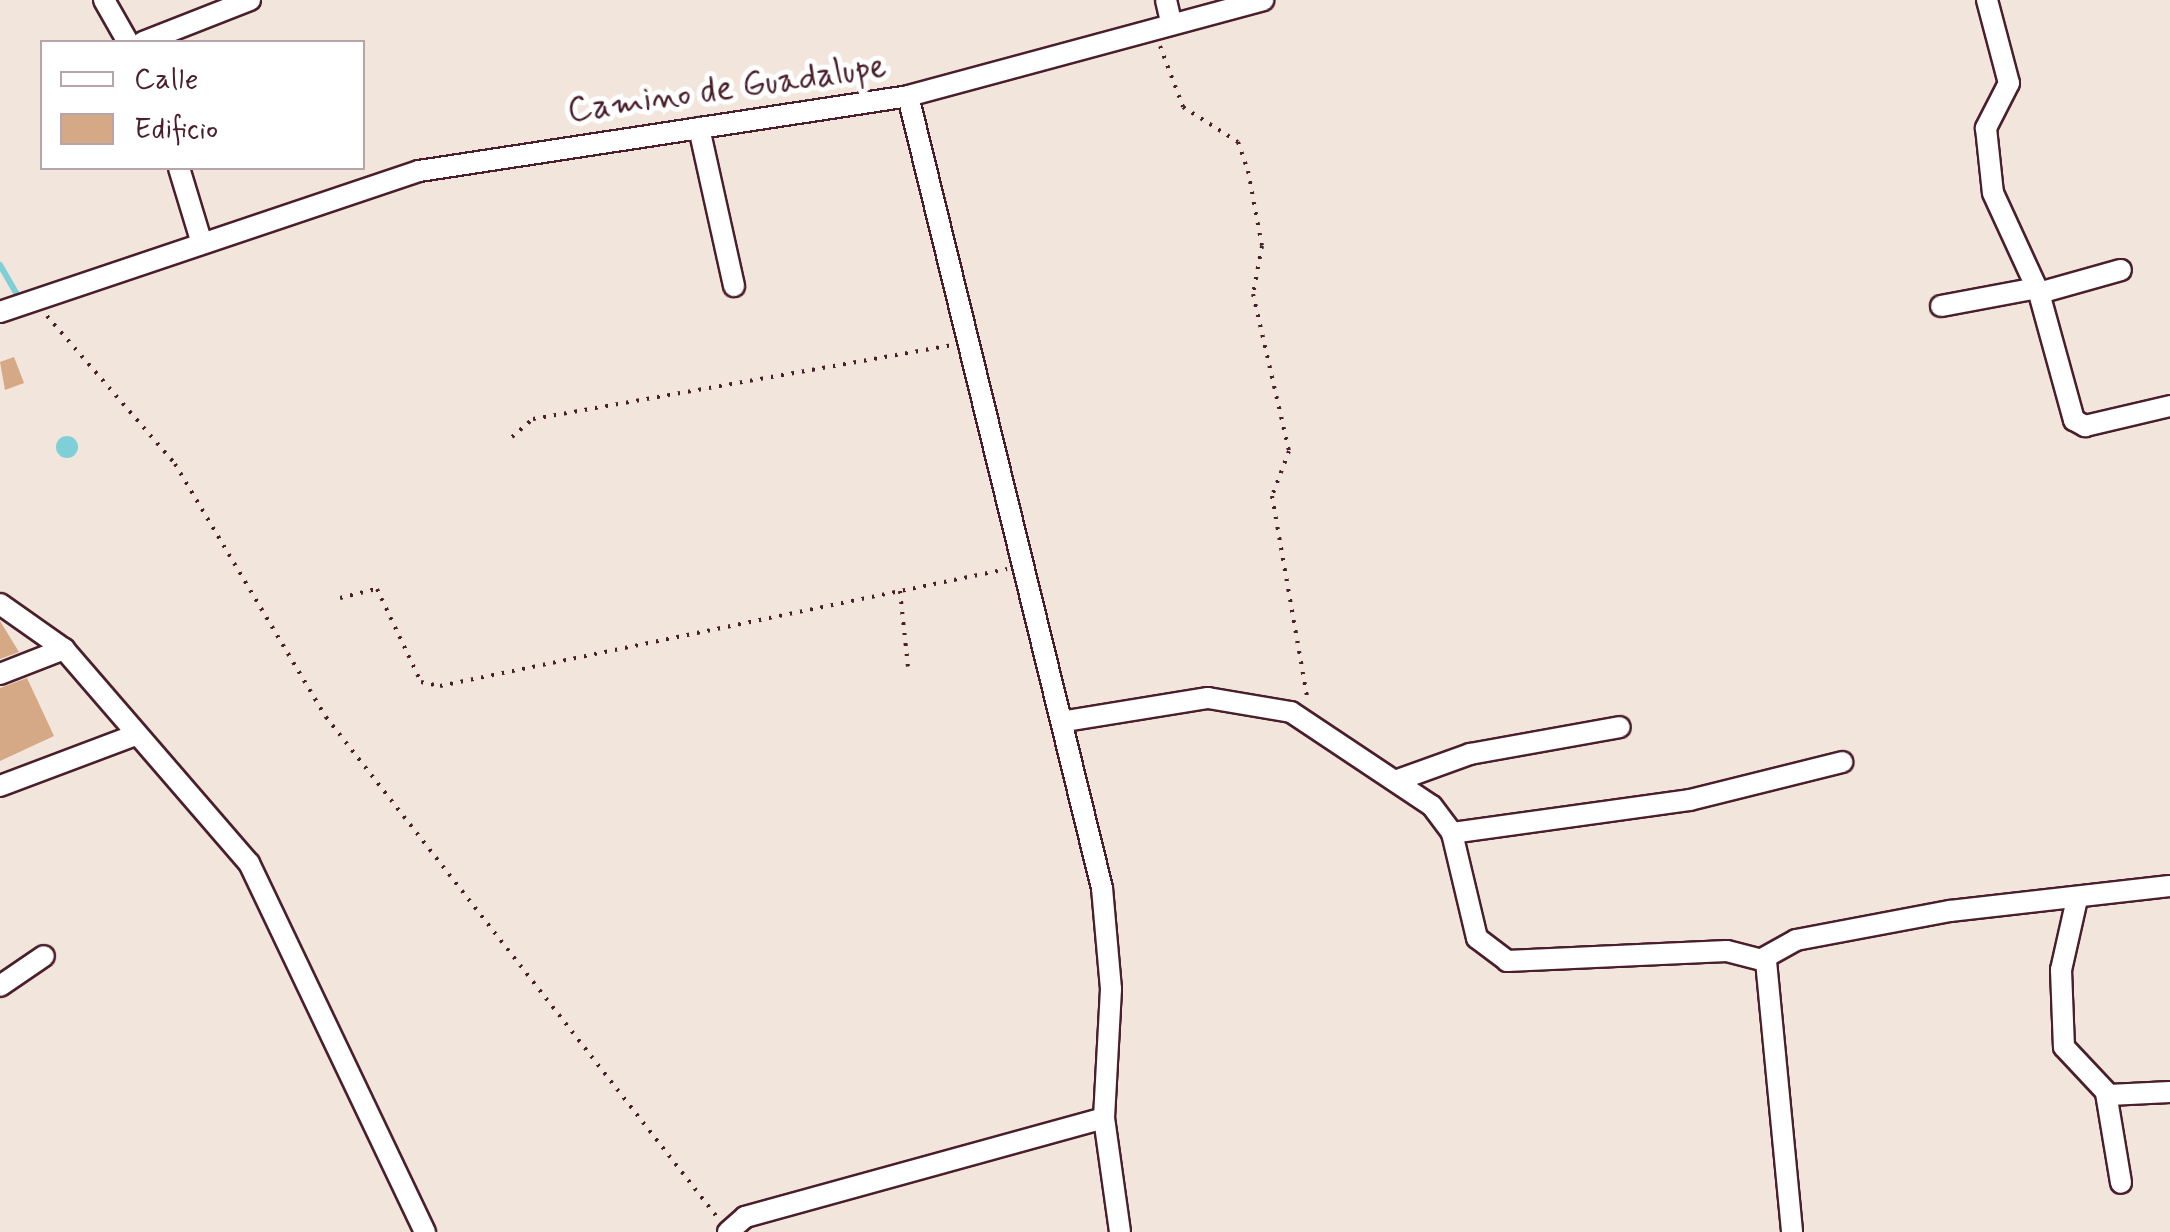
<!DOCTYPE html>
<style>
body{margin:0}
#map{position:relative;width:2170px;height:1232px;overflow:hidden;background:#f2e5db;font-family:Mynerve,sans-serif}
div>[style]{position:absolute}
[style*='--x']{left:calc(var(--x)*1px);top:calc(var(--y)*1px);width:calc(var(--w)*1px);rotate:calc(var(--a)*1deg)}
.water>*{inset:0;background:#7ecfd7}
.round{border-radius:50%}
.stream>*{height:6px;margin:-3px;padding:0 3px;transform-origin:3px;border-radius:3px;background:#7ecfd7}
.building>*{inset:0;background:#d5a886}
.path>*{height:4px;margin-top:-2px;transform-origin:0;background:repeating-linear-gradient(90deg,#4a1f2b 0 2.5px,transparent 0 10.5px)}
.roads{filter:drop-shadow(2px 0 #4a1f2b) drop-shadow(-2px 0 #4a1f2b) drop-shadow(0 2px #4a1f2b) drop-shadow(0 -2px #4a1f2b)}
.street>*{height:20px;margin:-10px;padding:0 10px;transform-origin:10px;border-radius:10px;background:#fff}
span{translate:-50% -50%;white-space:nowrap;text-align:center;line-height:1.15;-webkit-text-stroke:10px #fff;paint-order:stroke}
.street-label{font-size:35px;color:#4a1f2b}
.legend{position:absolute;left:40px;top:40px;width:325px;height:130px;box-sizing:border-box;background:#fff;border:2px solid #b7a5aa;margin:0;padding:12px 18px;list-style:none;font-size:30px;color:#4a1f2b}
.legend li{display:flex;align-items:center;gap:20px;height:50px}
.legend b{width:50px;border:2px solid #b7a5aa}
</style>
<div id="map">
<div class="water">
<div class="round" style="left:56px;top:436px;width:22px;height:22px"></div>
</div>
<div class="stream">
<div style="--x:0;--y:265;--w:34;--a:60"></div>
</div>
<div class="building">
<div style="clip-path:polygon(14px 357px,24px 383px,5px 390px,0 362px)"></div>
<div style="clip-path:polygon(0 621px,19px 652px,0 659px)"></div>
<div style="clip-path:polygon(27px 678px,54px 736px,0 761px,0 688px)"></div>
</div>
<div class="path">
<div style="--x:1160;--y:46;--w:65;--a:69.3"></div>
<div style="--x:1183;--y:107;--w:65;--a:32.5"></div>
<div style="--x:1238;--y:142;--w:31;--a:71"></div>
<div style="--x:1248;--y:171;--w:76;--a:79.4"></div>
<div style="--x:1262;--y:246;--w:49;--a:100.6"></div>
<div style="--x:1253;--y:294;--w:161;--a:77.1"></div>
<div style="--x:1289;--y:451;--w:48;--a:110.7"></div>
<div style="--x:1272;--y:496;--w:209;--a:80.1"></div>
<div style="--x:47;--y:316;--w:196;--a:49.1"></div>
<div style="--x:175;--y:464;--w:295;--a:59.2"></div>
<div style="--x:326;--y:717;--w:635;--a:51.97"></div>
<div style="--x:512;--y:437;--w:28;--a:-41"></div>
<div style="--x:533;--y:419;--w:425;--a:-10"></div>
<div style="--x:900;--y:591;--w:76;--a:84"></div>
<div style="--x:340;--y:598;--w:38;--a:-14"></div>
<div style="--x:377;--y:589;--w:103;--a:64.7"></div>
<div style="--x:421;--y:682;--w:19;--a:12"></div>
<div style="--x:440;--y:686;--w:579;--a:-11.66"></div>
</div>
<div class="roads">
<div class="street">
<div style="--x:104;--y:0;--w:48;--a:60.3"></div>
<div style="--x:1166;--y:0;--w:23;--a:77"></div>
<div style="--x:1987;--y:0;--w:86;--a:75.2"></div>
<div style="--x:2009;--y:83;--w:51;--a:117.1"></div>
<div style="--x:1986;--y:128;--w:65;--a:83.9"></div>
<div style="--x:1993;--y:193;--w:110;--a:65.3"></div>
<div style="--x:2039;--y:293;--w:132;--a:74.6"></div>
<div style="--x:2074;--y:420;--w:13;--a:29"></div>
<div style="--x:2085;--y:426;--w:87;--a:-13.2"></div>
<div style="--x:143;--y:42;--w:115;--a:-21.4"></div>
<div style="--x:908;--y:96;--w:815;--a:76.24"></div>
<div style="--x:1102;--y:888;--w:101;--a:84.9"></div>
<div style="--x:1111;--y:989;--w:129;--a:93.1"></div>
<div style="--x:1104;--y:1118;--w:115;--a:82"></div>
<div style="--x:699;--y:128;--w:162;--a:77.5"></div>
<div style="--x:179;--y:168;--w:72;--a:73.1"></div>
<div style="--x:2039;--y:293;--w:85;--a:-15.7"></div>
<div style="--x:1941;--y:306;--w:98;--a:-10.6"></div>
<div style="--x:0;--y:312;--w:442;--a:-18.6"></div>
<div style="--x:419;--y:171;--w:495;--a:-8.7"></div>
<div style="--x:908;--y:96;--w:368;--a:-15.1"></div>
<div style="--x:0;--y:604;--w:78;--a:35.1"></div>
<div style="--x:64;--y:649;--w:283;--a:49.2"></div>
<div style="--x:249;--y:863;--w:409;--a:64.5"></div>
<div style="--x:0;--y:674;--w:69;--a:-21.3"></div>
<div style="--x:1066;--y:721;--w:144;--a:-9.2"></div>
<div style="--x:1208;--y:698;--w:84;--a:9.6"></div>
<div style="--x:1291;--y:712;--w:169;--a:33.7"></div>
<div style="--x:1432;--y:806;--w:34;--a:53"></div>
<div style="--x:1452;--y:833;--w:108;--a:76.6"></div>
<div style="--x:1477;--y:938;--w:38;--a:37"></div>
<div style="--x:1507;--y:961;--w:220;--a:-2.6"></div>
<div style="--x:1727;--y:951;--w:40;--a:14.4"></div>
<div style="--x:1766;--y:961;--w:272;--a:84.5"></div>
<div style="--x:1398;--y:780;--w:77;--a:-19.9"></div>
<div style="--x:1470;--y:754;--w:152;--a:-10.2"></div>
<div style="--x:0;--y:786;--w:145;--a:-20.6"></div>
<div style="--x:1452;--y:833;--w:240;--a:-7.9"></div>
<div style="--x:1690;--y:800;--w:157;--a:-14"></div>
<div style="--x:2077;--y:899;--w:73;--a:102.7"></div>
<div style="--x:2061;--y:970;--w:77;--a:87.8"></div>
<div style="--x:2064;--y:1047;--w:66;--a:46.8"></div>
<div style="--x:2109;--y:1095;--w:61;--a:-2.8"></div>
<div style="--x:1762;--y:959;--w:39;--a:-29"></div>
<div style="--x:1796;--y:940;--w:157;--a:-10.7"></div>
<div style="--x:1950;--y:911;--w:221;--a:-6.5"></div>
<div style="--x:0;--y:986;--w:53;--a:-34.3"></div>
<div style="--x:2106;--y:1093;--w:91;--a:80.5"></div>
<div style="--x:728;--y:1232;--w:23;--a:-41"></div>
<div style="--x:745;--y:1217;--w:372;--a:-15.4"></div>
</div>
</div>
<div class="street-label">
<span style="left:727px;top:89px;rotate:-8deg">Camino de Guadalupe</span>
</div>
<ul class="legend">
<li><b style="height:12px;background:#fff"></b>Calle</li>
<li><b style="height:28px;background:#d5a886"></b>Edificio</li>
</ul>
</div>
